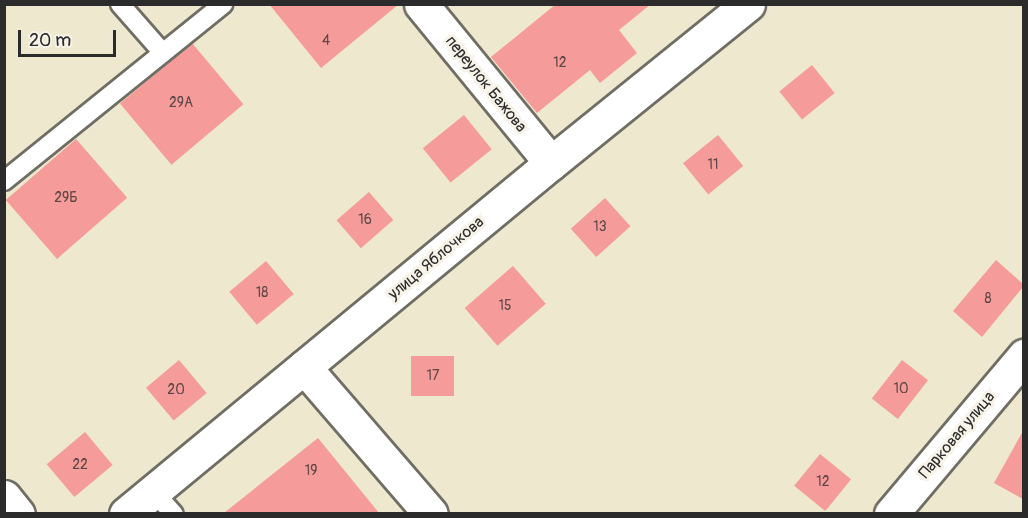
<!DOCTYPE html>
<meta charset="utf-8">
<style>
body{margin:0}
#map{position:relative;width:1028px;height:518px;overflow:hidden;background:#eee8ce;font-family:Pangolin,sans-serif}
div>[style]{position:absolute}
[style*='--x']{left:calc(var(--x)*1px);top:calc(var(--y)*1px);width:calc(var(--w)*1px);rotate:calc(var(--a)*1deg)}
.building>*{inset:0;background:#f59b99;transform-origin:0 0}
.roads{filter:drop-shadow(2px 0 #6f6d64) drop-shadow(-2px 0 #6f6d64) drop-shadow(0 2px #6f6d64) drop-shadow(0 -2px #6f6d64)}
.lane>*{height:18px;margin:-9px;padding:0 9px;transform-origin:9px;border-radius:9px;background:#fff}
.street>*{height:33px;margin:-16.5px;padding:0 16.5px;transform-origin:16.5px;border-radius:16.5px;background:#fff}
span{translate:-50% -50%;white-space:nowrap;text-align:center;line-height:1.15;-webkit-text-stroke:6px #f7f3e8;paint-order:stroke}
.number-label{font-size:14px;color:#5e4746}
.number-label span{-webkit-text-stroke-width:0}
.street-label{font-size:16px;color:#2b2b2b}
.frame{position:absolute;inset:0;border:6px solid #2b2b2b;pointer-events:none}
.scale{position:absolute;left:18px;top:30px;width:98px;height:27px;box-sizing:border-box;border:3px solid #2b2b2b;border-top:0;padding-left:8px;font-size:18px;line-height:21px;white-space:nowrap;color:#2b2b2b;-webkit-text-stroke:4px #f7f3e8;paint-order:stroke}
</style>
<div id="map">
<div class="building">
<div style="clip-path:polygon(269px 4px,399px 4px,321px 68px)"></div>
<div style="clip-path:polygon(556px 4px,651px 4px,619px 30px,637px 53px,600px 83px,590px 70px,537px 113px,491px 57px)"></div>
<div style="left:192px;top:43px;width:80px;height:94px;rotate:50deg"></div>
<div style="left:812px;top:65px;width:36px;height:42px;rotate:51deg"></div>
<div style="left:464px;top:115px;width:44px;height:53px;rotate:51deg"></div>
<div style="left:718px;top:135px;width:40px;height:45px;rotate:51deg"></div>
<div style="left:76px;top:139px;width:78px;height:93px;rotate:49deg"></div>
<div style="left:369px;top:192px;width:37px;height:43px;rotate:49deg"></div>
<div style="left:605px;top:198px;width:38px;height:46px;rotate:48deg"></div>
<div style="clip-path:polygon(996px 260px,1023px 284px,1023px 287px,982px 337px,953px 311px)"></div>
<div style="left:266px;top:261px;width:43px;height:48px;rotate:50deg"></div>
<div style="left:513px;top:266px;width:50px;height:64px;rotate:49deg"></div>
<div style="left:411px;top:356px;width:43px;height:40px"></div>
<div style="left:179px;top:360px;width:43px;height:43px;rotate:50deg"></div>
<div style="left:902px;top:360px;width:33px;height:49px;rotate:38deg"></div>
<div style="clip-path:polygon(1023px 431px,1023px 499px,994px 483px)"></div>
<div style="left:85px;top:432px;width:43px;height:50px;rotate:50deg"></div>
<div style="clip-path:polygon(318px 438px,379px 513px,224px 513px)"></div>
<div style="left:820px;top:454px;width:40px;height:41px;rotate:39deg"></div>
</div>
<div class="roads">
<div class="lane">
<div style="--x:120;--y:4;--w:65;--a:48.7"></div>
<div style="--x:4;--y:181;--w:282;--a:-38.9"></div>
<div style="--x:153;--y:491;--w:31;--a:48"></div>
</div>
<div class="street">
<div style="--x:421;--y:4;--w:205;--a:50.7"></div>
<div style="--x:304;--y:367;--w:194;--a:49.2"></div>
<div style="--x:4;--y:497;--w:22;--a:51"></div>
<div style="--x:126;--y:514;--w:551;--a:-39.55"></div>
<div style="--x:551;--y:163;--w:253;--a:-38.9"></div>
<div style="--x:891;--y:514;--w:207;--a:-49.9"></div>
</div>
</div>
<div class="number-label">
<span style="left:326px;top:41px">4</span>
<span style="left:560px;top:63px">12</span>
<span style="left:181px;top:103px">29А</span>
<span style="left:713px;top:165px">11</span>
<span style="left:66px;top:198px">29Б</span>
<span style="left:365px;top:220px">16</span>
<span style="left:600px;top:227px">13</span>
<span style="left:262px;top:293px">18</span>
<span style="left:988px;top:299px">8</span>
<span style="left:505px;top:306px">15</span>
<span style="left:433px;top:376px">17</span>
<span style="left:901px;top:389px">10</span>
<span style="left:176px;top:390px">20</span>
<span style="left:80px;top:465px">22</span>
<span style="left:311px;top:471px">19</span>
<span style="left:823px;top:482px">12</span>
</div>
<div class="street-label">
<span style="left:486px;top:84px;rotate:51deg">переулок Бажова</span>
<span style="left:436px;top:258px;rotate:-40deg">улица Яблочкова</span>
<span style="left:957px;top:435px;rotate:-50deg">Парковая улица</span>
</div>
<div class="frame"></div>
<div class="scale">20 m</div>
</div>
